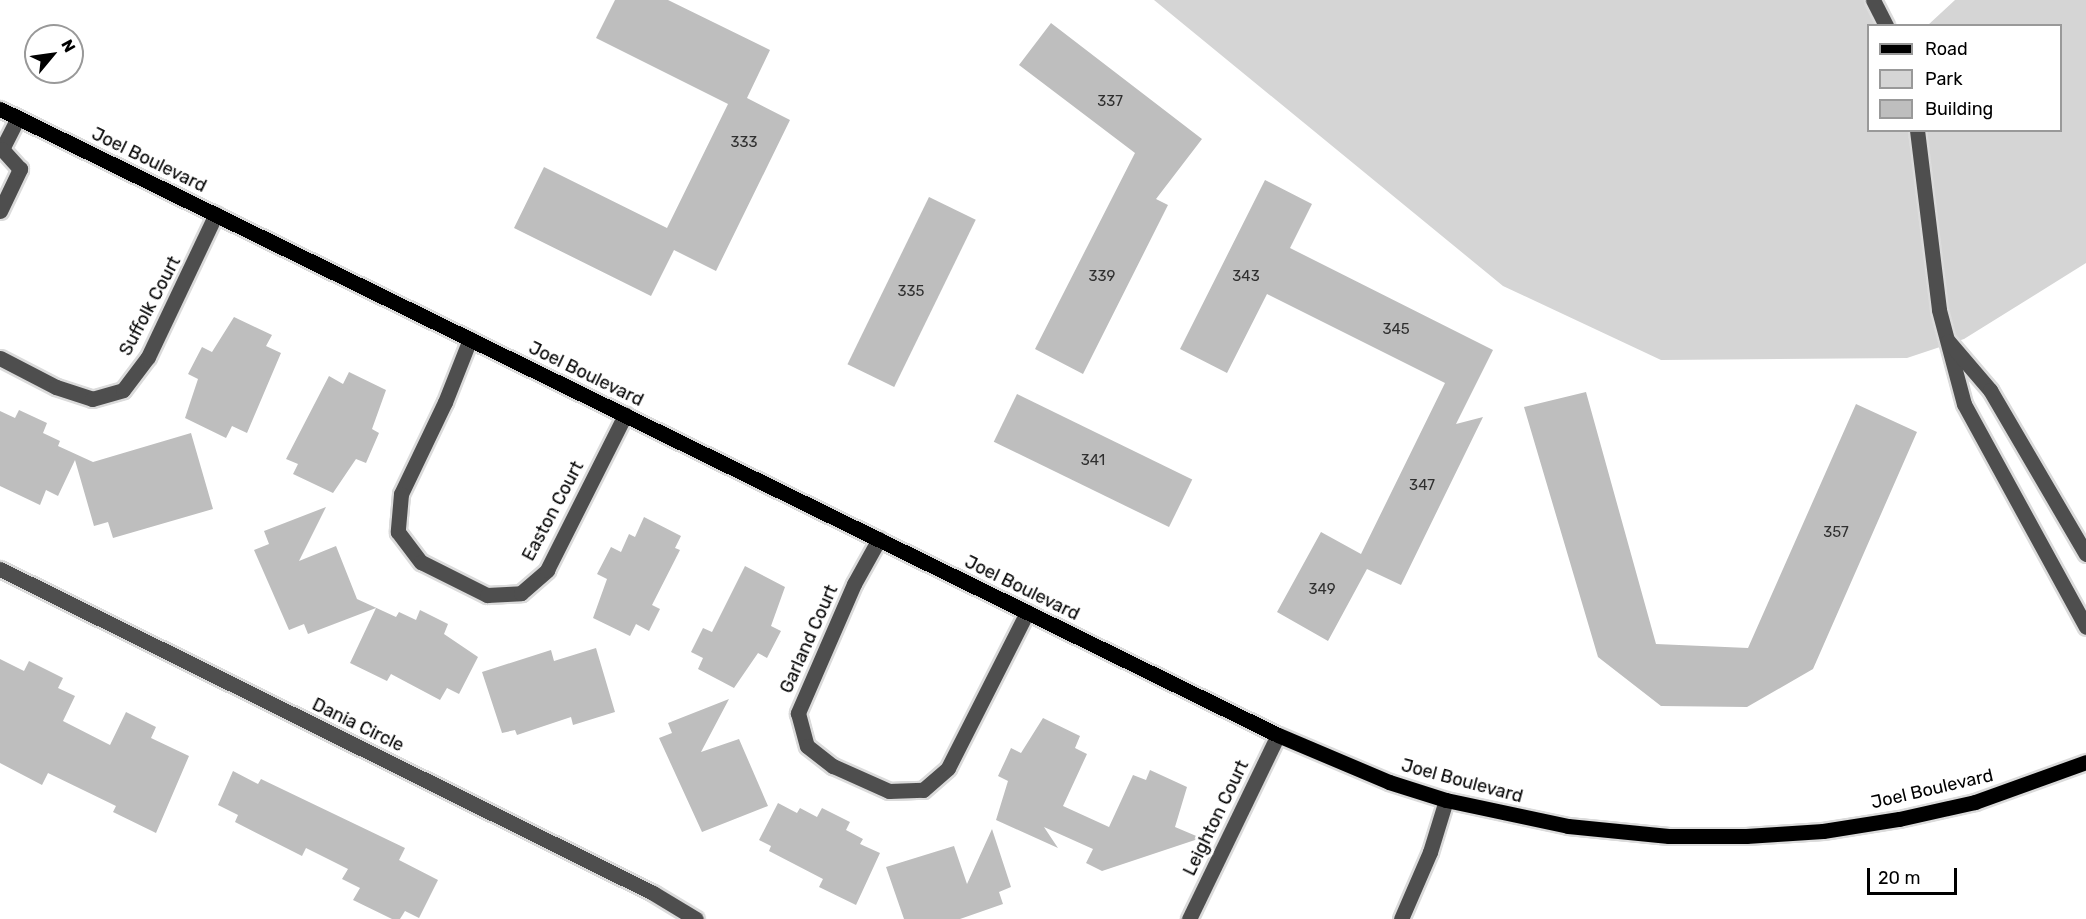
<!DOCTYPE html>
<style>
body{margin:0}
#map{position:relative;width:2086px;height:919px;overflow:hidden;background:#fff;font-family:Rubik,sans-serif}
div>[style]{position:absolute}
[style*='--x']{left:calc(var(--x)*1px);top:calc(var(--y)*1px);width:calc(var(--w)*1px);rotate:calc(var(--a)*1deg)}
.green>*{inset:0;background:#d5d5d5}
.building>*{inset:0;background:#bebebe;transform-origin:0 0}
.roads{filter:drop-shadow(2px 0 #dbdbdb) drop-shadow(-2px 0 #dbdbdb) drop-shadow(0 2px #dbdbdb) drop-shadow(0 -2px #dbdbdb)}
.minor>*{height:15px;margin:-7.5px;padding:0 7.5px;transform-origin:7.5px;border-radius:7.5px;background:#4e4e4e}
.major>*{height:15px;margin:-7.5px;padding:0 7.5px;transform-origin:7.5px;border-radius:7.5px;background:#000}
span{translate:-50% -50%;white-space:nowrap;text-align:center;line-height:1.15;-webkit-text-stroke:6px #fff;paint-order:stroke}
.number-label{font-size:15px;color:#303030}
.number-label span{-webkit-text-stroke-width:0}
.street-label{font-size:18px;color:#000}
.legend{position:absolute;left:1867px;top:24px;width:195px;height:108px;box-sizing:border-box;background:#fff;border:2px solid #999;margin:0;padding:8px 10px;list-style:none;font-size:18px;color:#000}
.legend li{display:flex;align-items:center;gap:12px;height:30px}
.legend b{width:30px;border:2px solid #999}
.north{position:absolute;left:24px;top:24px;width:60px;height:60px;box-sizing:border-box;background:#fff;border:2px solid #999;border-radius:50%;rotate:61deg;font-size:16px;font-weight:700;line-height:24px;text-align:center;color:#000}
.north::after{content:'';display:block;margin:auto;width:21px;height:27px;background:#000;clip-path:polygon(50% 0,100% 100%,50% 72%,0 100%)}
.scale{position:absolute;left:1867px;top:868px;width:90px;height:27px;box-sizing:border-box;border:3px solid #000;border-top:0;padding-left:8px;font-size:18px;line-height:21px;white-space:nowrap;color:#000;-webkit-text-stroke:4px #fff;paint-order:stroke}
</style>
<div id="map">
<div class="green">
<div style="clip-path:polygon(1154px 0,1878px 0,1894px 25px,1868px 26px,1868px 130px,2060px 130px,2060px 26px,1928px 25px,1955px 0,2086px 0,2086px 263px,1964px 339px,1907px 358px,1661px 360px,1503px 286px)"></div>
</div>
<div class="building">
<div style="clip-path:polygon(615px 0,668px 0,770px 50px,747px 98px,790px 120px,716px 271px,674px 250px,651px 296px,514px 228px,544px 167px,667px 228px,728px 104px,596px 38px)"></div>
<div style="clip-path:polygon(1051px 23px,1202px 139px,1156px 199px,1168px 205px,1083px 374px,1035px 349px,1135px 153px,1019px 65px)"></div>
<div style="clip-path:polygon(1265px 180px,1312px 204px,1290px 248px,1493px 350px,1456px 424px,1483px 417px,1401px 585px,1367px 569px,1328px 641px,1277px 612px,1321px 532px,1361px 554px,1445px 383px,1267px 294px,1227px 373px,1180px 349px)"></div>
<div style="left:929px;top:197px;width:52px;height:186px;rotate:26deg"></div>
<div style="clip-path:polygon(234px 317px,272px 335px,266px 346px,281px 353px,247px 433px,232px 426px,226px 438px,185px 418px,198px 379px,188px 374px,202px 347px,212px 352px)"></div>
<div style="clip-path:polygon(349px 372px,386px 390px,372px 429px,379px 433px,366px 463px,356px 459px,333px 493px,293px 474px,298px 464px,286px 459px,329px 376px,343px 384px)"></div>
<div style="clip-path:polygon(1586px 392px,1656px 644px,1748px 648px,1856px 404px,1917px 432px,1813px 669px,1747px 707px,1661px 706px,1598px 657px,1524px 407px)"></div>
<div style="left:1017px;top:394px;width:195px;height:53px;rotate:26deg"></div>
<div style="clip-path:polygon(19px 410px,47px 423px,43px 433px,60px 441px,58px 446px,93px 462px,191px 433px,213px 509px,113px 538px,108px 522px,94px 526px,75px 460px,58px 496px,46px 490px,40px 505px,0 486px,0 411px,15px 418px)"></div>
<div style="clip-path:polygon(326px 507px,299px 561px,336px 546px,357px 599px,396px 617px,399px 612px,416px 620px,420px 610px,448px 624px,444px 634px,478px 657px,459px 694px,447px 688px,440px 700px,391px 674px,387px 681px,350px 663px,376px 608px,308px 634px,304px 624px,289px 630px,254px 550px,269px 544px,264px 531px)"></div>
<div style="clip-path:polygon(644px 517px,681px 536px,675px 548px,680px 550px,652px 605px,660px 609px,649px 631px,636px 624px,630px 636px,593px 618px,607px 579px,597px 574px,611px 547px,621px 552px,629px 534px,635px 537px)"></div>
<div style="clip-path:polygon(745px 566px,785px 587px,771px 626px,781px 631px,767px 658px,758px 653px,734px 688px,698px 669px,703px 658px,691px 652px,703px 628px,712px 632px)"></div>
<div style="clip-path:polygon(596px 648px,615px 712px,573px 725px,571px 717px,517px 735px,515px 730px,502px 733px,482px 672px,551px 650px,554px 661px)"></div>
<div style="clip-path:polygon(0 659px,24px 671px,29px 661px,63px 678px,58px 688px,75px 696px,63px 721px,110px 745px,126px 712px,156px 727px,151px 738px,189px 756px,156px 833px,113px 812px,116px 806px,48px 773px,42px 785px,0 763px)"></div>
<div style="clip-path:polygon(729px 699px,701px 752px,739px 739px,768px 806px,702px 832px,659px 738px,672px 733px,668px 723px)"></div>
<div style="clip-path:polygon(1043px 718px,1080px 736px,1075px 748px,1087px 754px,1063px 806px,1109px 827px,1133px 775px,1146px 780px,1150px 770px,1187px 787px,1175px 827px,1201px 838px,1102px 871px,1086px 863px,1093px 849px,1044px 827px,1058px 848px,996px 820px,1008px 781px,998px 776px,1006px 759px,1011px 748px,1021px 753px)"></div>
<div style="clip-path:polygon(233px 771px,258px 784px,261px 779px,405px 848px,399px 860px,438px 880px,419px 918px,405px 911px,400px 919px,392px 919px,353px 900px,360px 888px,342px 879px,348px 869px,306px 848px,302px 856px,235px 822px,238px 815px,218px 805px)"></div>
<div style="clip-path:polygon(778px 803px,797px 813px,800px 808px,817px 817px,822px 808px,850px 822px,846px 830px,863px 839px,860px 844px,880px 853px,856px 905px,819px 887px,823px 879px,769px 851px,771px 846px,759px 840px)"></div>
<div style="clip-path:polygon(992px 829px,1011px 887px,999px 892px,1003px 904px,960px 919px,904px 919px,886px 867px,954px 846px,967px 884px)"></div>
</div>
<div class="roads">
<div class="minor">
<div style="--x:1873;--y:0;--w:29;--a:63"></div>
<div style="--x:1917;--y:130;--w:181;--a:83"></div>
<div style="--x:1939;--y:310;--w:97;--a:75.1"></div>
<div style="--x:1964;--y:404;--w:254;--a:61.3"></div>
<div style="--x:2;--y:149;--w:35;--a:-63"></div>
<div style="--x:0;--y:211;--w:47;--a:-64.5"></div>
<div style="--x:20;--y:169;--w:27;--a:-132"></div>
<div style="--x:470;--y:339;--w:68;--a:111.6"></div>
<div style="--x:445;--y:402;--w:102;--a:115.6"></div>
<div style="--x:401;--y:494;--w:38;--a:95"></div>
<div style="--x:398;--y:532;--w:38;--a:53"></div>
<div style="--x:421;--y:562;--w:74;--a:26.6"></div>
<div style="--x:487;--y:595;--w:34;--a:-3"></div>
<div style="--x:521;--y:593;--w:35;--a:-41"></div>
<div style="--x:547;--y:570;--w:174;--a:-63.3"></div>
<div style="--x:1948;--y:341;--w:65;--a:49.4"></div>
<div style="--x:1990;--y:390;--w:190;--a:59.7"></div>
<div style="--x:0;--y:358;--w:63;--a:27.4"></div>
<div style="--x:56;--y:387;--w:38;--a:18"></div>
<div style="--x:92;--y:399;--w:32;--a:-16"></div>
<div style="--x:123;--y:390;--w:41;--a:-52.9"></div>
<div style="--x:148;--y:357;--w:158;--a:-64.6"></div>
<div style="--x:879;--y:539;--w:51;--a:119.1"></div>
<div style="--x:854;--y:584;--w:141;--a:113.5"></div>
<div style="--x:798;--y:713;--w:34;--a:75"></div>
<div style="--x:807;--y:746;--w:33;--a:38"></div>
<div style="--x:833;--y:766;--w:61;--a:24.1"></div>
<div style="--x:889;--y:791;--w:34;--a:-2"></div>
<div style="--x:923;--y:790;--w:33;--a:-41"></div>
<div style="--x:948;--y:768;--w:175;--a:-63.1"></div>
<div style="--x:0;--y:569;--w:729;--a:26.39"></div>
<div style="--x:653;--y:893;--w:50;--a:31.2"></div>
<div style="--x:1189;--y:919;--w:204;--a:-64.2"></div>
<div style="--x:1401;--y:919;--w:73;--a:-66.6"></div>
<div style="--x:1430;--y:852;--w:54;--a:-72.9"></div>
</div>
<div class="major">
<div style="--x:0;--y:109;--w:1423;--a:26.1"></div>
<div style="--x:1278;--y:735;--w:121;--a:22.9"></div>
<div style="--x:1389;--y:782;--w:60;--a:17.5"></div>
<div style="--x:1446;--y:800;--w:125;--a:12"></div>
<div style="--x:1568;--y:826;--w:101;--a:5.7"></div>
<div style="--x:1669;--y:836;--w:77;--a:0"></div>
<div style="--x:1746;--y:836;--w:77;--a:-3.7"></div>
<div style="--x:1823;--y:831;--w:77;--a:-9"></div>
<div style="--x:1899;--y:819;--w:78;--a:-12.6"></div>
<div style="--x:1975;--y:802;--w:118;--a:-19.8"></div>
</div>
</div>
<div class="number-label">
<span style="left:1110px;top:102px">337</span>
<span style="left:744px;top:143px">333</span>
<span style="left:1102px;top:277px">339</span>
<span style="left:1246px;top:277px">343</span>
<span style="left:911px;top:292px">335</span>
<span style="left:1396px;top:330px">345</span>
<span style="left:1093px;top:461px">341</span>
<span style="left:1422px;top:486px">347</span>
<span style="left:1836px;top:533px">357</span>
<span style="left:1322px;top:590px">349</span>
</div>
<div class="street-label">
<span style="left:149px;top:160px;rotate:26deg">Joel Boulevard</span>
<span style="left:150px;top:306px;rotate:-62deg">Suffolk Court</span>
<span style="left:586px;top:374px;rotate:26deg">Joel Boulevard</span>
<span style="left:553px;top:511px;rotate:-62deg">Easton Court</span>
<span style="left:1022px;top:588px;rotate:26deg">Joel Boulevard</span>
<span style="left:809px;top:639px;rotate:-66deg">Garland Court</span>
<span style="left:358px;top:725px;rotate:26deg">Dania Circle</span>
<span style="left:1462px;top:781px;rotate:15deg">Joel Boulevard</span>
<span style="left:1932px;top:789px;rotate:-13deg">Joel Boulevard</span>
<span style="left:1216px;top:818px;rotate:-64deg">Leighton Court</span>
</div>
<ul class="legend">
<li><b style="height:8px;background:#000"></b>Road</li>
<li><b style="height:16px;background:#d5d5d5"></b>Park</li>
<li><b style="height:16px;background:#bebebe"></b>Building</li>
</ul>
<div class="north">N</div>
<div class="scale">20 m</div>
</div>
